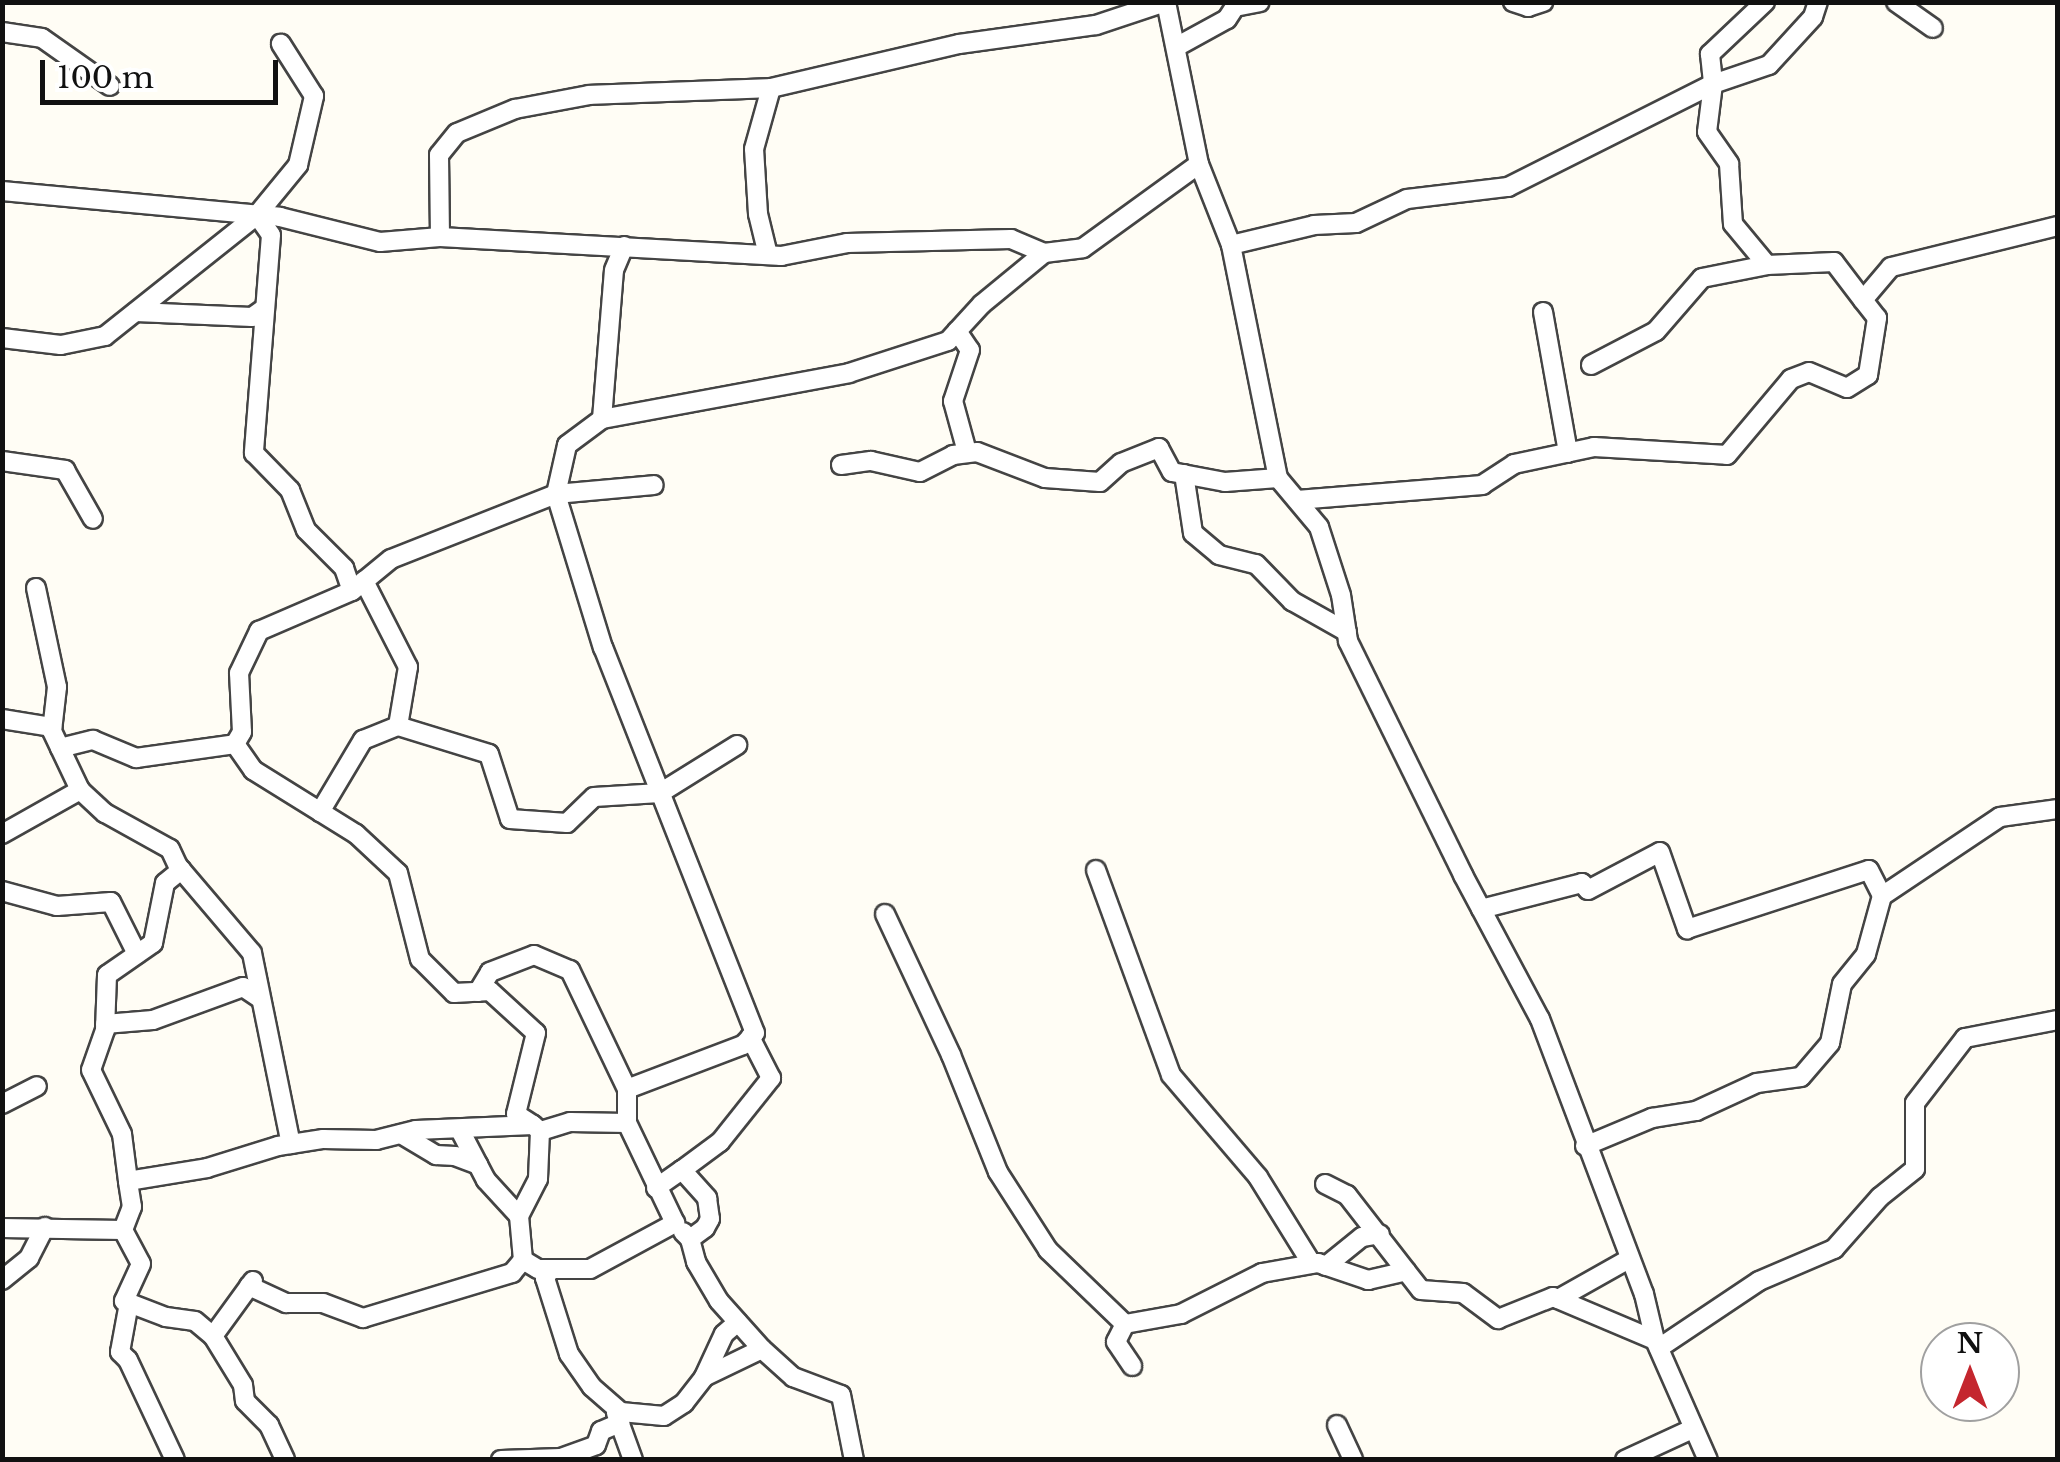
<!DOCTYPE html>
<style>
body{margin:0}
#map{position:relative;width:2060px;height:1462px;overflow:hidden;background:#fffdf5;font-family:"Libre Baskerville",serif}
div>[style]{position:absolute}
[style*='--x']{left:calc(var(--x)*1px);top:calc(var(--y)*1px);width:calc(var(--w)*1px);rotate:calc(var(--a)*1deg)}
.roads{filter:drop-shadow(2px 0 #444) drop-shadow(-2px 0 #444) drop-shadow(0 2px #444) drop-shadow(0 -2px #444)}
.minor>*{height:18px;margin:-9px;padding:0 9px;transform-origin:9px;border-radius:9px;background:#fff}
span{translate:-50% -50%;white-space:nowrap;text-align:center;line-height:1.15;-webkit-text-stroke:10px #fff;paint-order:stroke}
.frame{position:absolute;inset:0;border:5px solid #111;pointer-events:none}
.north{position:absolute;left:1920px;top:1322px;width:100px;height:100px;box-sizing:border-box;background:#fff;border:2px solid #a0a0a0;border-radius:50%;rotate:0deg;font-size:28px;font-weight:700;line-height:40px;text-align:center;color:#111}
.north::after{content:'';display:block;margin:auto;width:35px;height:45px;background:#c4262e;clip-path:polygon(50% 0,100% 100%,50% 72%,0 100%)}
.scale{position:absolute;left:40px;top:60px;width:238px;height:45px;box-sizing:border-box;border:5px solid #111;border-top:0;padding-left:12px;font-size:30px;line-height:35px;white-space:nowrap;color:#111;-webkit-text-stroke:8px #fff;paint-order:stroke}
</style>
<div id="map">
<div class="roads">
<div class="minor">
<div style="--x:1166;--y:2;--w:165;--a:78.5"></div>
<div style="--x:1199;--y:164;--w:87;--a:68.4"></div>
<div style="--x:1231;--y:245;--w:238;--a:78.6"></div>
<div style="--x:1278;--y:478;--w:64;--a:50.1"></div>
<div style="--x:1319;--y:527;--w:71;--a:72.1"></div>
<div style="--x:1341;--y:595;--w:47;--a:81.3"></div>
<div style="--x:1348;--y:641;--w:261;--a:63.8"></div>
<div style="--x:1463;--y:875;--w:163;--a:61.9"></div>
<div style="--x:1540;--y:1019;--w:294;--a:69.3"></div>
<div style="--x:1644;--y:1294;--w:47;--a:76.6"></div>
<div style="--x:1655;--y:1340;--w:131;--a:66.2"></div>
<div style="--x:1513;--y:2;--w:16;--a:18"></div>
<div style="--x:1528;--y:7;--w:16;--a:-18"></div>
<div style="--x:1765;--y:2;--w:76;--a:136.6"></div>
<div style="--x:1710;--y:54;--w:30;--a:84"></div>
<div style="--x:1713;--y:84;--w:48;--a:97.1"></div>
<div style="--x:1707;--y:132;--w:39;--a:55"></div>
<div style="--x:1729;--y:164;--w:60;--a:86.2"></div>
<div style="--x:1733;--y:224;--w:53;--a:50.3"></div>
<div style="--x:1896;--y:2;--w:45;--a:35.1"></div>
<div style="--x:1235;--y:7;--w:25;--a:-11"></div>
<div style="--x:2;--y:32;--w:40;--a:8.5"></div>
<div style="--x:42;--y:38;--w:83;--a:35.2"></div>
<div style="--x:1176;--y:47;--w:58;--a:-28.8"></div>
<div style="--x:1227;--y:19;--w:20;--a:-57"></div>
<div style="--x:2;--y:191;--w:279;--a:5.3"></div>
<div style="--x:280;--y:217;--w:103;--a:14"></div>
<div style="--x:380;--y:242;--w:60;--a:-4.8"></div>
<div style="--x:440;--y:237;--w:342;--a:3.2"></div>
<div style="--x:781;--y:256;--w:67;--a:-11.1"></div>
<div style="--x:847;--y:243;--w:164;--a:-1.4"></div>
<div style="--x:1011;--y:239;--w:36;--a:23"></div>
<div style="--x:1044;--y:253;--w:39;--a:-7"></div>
<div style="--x:1083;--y:248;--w:143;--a:-35.9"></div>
<div style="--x:257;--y:215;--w:24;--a:55"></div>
<div style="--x:271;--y:235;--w:219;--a:94.5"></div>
<div style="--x:254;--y:453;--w:52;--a:45.8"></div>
<div style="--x:290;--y:490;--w:43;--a:68.2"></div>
<div style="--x:306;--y:530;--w:54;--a:45"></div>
<div style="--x:344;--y:568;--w:24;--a:71"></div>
<div style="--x:440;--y:237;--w:82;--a:-90.7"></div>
<div style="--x:439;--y:155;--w:28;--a:-51"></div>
<div style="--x:457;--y:133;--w:63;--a:-22.5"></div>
<div style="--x:515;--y:109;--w:75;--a:-10.7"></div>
<div style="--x:589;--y:95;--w:182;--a:-2.2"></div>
<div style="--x:1231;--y:245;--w:85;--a:-13.5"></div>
<div style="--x:1314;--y:225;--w:42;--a:-2.7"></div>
<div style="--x:1356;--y:223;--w:56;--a:-25.2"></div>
<div style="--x:1407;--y:199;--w:102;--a:-6.8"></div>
<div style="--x:1508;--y:187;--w:229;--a:-26.7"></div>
<div style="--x:1713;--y:84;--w:59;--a:-18.7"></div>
<div style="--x:1769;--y:65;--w:65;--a:-47.5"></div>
<div style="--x:1813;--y:17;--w:16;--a:-72"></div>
<div style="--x:768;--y:255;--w:42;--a:-103.7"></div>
<div style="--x:758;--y:214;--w:65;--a:-93.5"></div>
<div style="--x:754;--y:149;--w:63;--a:-74.4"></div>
<div style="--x:771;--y:88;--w:193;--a:-13.2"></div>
<div style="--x:959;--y:44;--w:138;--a:-7.9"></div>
<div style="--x:1096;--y:25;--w:73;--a:-18.4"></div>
<div style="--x:136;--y:312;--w:116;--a:2.5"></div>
<div style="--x:252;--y:317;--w:12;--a:-35"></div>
<div style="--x:1543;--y:312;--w:143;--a:79.9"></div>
<div style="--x:957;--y:331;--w:23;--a:56"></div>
<div style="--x:970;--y:350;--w:54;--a:108.4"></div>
<div style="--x:953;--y:401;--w:53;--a:74.6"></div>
<div style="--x:2;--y:338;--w:59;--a:6.8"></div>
<div style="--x:61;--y:345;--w:45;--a:-11.6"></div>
<div style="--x:105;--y:336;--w:194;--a:-38.5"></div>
<div style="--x:257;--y:215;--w:65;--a:-50.6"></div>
<div style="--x:298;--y:165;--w:71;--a:-76.9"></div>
<div style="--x:314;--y:96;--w:62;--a:-122.4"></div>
<div style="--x:1591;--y:365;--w:73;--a:-27.6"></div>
<div style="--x:1656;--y:331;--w:70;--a:-49"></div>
<div style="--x:1702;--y:278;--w:66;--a:-11.3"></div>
<div style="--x:1767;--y:265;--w:67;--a:-2.6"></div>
<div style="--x:1834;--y:262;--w:48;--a:52.7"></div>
<div style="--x:1863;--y:300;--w:43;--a:-49.7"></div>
<div style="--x:1891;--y:267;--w:172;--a:-13.8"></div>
<div style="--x:602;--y:419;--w:149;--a:-85.4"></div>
<div style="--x:614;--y:270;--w:26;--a:-67"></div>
<div style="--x:2;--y:461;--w:64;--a:8.1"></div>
<div style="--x:65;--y:470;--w:56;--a:60.3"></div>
<div style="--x:841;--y:465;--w:30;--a:-8"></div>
<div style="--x:871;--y:461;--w:50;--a:12.7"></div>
<div style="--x:920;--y:472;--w:37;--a:-27"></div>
<div style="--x:953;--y:455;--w:24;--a:-7"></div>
<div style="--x:977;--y:452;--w:73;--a:20.9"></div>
<div style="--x:1045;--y:478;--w:55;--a:4.2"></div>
<div style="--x:1100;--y:482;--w:28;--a:-42"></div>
<div style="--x:1121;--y:463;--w:41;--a:-21.5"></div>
<div style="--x:1159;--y:448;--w:27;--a:62"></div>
<div style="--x:1172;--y:472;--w:54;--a:10.7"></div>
<div style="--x:1225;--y:482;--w:53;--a:-4.3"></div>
<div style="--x:1184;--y:474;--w:60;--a:81.3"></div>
<div style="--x:1193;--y:533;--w:34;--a:40"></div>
<div style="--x:1219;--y:555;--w:38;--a:14"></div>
<div style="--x:1256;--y:564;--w:52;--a:45.8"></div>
<div style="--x:1292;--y:601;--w:63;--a:29.4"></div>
<div style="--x:1297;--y:500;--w:186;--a:-4.6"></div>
<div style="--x:1482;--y:485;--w:38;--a:-33"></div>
<div style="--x:1514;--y:464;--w:82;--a:-12"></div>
<div style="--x:1594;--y:447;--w:133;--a:3.4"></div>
<div style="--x:1727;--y:455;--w:99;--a:-49.9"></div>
<div style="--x:1791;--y:379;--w:19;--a:-21"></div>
<div style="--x:1809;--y:372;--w:41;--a:22.8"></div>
<div style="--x:1847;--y:388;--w:25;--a:-32"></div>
<div style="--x:1868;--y:375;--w:58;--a:-81"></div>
<div style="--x:1877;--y:318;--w:23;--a:-128"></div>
<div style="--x:36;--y:588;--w:101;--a:78"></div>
<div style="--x:57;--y:687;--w:44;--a:96.5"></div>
<div style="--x:52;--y:731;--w:65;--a:64.6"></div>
<div style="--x:80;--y:790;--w:34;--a:43"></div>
<div style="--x:105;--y:813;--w:74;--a:29"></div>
<div style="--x:170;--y:849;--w:19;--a:65"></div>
<div style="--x:178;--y:866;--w:114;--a:49.6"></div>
<div style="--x:252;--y:953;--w:195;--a:78.5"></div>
<div style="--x:2;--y:719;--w:51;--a:9.1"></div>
<div style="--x:398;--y:726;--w:95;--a:17.1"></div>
<div style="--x:489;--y:754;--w:68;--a:72.1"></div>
<div style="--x:510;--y:819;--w:57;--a:4"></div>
<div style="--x:567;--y:823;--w:37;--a:-44"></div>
<div style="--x:594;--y:797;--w:66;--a:-3.5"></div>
<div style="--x:660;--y:793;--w:91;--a:-31.9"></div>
<div style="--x:235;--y:744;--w:14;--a:-60"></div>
<div style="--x:242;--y:732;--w:59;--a:-92.9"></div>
<div style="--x:239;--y:673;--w:47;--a:-64.5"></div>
<div style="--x:259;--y:631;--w:101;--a:-23.3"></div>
<div style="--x:352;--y:591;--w:50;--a:-39.4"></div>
<div style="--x:391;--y:559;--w:177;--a:-21.5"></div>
<div style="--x:556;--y:494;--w:98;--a:-5.2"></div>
<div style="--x:60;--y:748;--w:34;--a:-14"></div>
<div style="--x:93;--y:740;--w:47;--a:22.7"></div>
<div style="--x:136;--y:758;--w:100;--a:-8"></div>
<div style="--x:235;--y:744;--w:32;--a:55"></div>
<div style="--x:253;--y:770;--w:121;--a:31.9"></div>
<div style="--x:356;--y:834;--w:57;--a:42.9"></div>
<div style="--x:398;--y:873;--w:89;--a:75.7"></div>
<div style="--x:420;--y:959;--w:48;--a:45"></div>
<div style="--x:454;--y:993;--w:36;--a:-3"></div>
<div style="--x:490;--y:991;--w:62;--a:42.4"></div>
<div style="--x:536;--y:1033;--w:83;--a:103.9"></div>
<div style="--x:516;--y:1114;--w:20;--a:33"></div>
<div style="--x:320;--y:812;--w:84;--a:-59.2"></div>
<div style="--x:363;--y:740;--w:38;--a:-22"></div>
<div style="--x:398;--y:726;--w:60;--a:-80.4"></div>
<div style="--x:408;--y:667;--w:97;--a:-117.1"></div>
<div style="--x:2;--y:834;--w:90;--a:-29.4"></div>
<div style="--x:1096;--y:870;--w:218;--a:69.9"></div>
<div style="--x:1171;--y:1075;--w:134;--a:49.5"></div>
<div style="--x:1258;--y:1177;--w:102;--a:58.2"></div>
<div style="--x:2;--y:891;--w:57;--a:15.3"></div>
<div style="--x:57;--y:906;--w:54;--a:-4.2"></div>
<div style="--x:111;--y:902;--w:58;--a:63.4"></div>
<div style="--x:1481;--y:909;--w:104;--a:-14.4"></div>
<div style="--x:1582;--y:883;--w:9;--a:49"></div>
<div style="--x:1588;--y:890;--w:81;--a:-27.8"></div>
<div style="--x:1660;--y:852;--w:82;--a:70.7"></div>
<div style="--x:1687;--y:929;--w:191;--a:-18"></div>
<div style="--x:1869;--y:870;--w:29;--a:63"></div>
<div style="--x:885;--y:914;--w:156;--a:64.9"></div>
<div style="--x:951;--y:1055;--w:126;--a:68.1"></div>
<div style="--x:998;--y:1172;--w:93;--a:57.3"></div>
<div style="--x:1048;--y:1250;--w:107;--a:43.9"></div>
<div style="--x:1125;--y:1324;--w:57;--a:-10.1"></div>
<div style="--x:1181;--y:1314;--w:91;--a:-26.8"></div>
<div style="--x:1262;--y:1273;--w:57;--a:-10.1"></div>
<div style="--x:1318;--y:1263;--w:53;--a:18.8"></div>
<div style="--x:1368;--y:1280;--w:39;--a:-13"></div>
<div style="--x:1406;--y:1271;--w:24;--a:52"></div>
<div style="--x:1421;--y:1290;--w:42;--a:4.1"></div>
<div style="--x:1463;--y:1293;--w:44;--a:36.6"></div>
<div style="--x:1498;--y:1319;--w:59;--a:-21.8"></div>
<div style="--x:1553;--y:1297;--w:111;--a:22.9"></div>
<div style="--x:478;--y:992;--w:23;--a:-59"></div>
<div style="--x:490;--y:972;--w:47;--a:-21.1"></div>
<div style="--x:534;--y:955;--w:39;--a:23"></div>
<div style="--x:570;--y:970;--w:132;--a:64.4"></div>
<div style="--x:627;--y:1089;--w:34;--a:90"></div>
<div style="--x:105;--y:1024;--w:48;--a:-4.8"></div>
<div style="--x:153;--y:1020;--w:96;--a:-20.1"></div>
<div style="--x:243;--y:987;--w:18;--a:34"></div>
<div style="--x:627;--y:1089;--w:124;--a:-20.8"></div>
<div style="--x:743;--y:1045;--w:17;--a:-45"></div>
<div style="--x:755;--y:1033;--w:414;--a:-111.5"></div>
<div style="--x:603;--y:648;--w:161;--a:-107"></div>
<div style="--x:556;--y:494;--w:50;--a:-77.3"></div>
<div style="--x:567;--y:445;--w:44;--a:-36.6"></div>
<div style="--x:602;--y:419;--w:251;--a:-10.5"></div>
<div style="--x:849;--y:373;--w:104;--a:-17.9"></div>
<div style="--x:948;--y:341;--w:50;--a:-47.4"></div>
<div style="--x:982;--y:304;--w:80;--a:-39.4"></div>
<div style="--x:2;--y:1104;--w:39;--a:-27"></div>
<div style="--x:401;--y:1134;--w:41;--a:31"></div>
<div style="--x:436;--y:1155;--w:19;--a:3"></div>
<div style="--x:455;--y:1156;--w:25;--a:21"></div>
<div style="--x:1585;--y:1146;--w:73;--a:-22.7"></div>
<div style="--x:1652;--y:1118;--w:45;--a:-9"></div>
<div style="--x:1696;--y:1111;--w:67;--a:-24.7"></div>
<div style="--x:1757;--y:1083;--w:44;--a:-7.8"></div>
<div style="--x:1801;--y:1077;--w:45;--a:-49.5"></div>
<div style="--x:1830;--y:1043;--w:60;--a:-78.5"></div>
<div style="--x:1842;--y:984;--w:38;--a:-51"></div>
<div style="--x:1866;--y:954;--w:60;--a:-74.6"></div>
<div style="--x:1882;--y:896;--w:142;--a:-33.8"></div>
<div style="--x:2000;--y:817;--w:59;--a:-7.9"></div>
<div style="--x:682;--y:1170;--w:47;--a:-36.4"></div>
<div style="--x:720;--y:1142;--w:82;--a:-51.4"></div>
<div style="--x:771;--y:1078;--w:46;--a:-117.1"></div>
<div style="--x:128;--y:1181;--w:47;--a:-97.3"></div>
<div style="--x:122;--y:1134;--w:71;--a:-115.8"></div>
<div style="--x:91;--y:1070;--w:42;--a:-70.7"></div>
<div style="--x:105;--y:1030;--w:55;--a:-87.9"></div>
<div style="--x:107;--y:975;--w:56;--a:-34.8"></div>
<div style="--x:153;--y:943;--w:61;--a:-78.7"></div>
<div style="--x:165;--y:883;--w:21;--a:-39"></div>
<div style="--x:1325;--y:1184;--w:25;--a:27"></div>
<div style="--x:1347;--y:1195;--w:96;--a:52.2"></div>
<div style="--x:656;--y:1188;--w:32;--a:-35"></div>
<div style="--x:682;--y:1170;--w:38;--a:48"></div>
<div style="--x:707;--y:1198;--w:21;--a:82"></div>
<div style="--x:710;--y:1219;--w:10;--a:119"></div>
<div style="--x:705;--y:1228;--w:19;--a:144"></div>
<div style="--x:690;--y:1239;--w:10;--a:-135"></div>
<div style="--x:519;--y:1216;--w:44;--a:84.8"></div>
<div style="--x:523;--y:1260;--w:17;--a:31"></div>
<div style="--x:538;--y:1269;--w:52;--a:0"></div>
<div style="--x:590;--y:1269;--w:97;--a:-28.4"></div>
<div style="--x:675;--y:1223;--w:111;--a:-115.6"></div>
<div style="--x:627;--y:1123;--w:57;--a:-179"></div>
<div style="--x:570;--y:1122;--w:31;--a:163"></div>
<div style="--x:2;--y:1228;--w:121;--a:0.9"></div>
<div style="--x:123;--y:1230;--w:25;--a:-69"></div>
<div style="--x:132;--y:1207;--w:26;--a:-99"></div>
<div style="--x:128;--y:1181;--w:80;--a:-9.3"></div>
<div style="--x:207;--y:1168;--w:74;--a:-17.2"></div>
<div style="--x:278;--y:1146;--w:46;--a:-8.8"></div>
<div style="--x:323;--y:1139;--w:53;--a:1.1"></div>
<div style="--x:376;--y:1140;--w:41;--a:-14"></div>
<div style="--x:416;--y:1130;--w:117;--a:-2.4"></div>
<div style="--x:533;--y:1125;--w:9;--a:41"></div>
<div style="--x:540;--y:1131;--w:48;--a:92.4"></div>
<div style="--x:538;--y:1179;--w:42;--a:117.2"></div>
<div style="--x:519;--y:1216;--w:49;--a:-132.5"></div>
<div style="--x:486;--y:1180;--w:56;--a:-117.5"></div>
<div style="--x:123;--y:1230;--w:38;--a:62"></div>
<div style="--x:141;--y:1264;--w:41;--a:114.7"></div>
<div style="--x:124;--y:1301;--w:45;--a:20.9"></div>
<div style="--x:166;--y:1317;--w:29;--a:8"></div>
<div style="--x:195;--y:1321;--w:23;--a:40"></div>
<div style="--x:690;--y:1239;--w:24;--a:75"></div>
<div style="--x:696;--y:1262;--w:45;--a:59.5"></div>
<div style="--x:719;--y:1301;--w:64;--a:48.1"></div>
<div style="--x:762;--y:1349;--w:42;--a:42.1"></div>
<div style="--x:793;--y:1377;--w:51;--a:20.6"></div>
<div style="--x:841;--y:1395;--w:66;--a:78.7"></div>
<div style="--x:1326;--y:1266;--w:46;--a:-38.9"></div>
<div style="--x:1362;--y:1237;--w:18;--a:-9"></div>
<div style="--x:551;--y:1269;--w:11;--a:124"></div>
<div style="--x:545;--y:1278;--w:80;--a:72.5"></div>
<div style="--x:569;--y:1354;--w:40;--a:55.1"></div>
<div style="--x:592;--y:1387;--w:38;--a:41"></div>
<div style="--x:621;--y:1412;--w:43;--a:5.3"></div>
<div style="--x:664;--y:1416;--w:24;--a:-33"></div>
<div style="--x:684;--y:1403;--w:33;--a:-52"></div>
<div style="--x:704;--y:1377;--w:64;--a:-25.8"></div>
<div style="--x:2;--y:1280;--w:35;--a:-39"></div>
<div style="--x:29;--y:1258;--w:35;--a:-63"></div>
<div style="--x:253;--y:1281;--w:68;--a:126"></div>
<div style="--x:213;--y:1336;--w:57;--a:58.5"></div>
<div style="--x:243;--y:1385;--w:16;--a:83"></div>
<div style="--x:245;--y:1401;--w:34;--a:45"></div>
<div style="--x:269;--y:1425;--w:38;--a:65"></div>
<div style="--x:249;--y:1286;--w:41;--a:24.7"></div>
<div style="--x:286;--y:1303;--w:37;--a:0"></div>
<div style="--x:323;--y:1303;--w:43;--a:20.6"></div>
<div style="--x:363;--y:1318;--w:156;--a:-16.8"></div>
<div style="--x:512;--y:1273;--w:17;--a:-50"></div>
<div style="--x:1558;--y:1299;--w:81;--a:-29.4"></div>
<div style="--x:129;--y:1303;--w:50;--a:100.4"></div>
<div style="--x:120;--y:1352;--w:11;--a:45"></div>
<div style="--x:128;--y:1360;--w:110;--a:64.8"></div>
<div style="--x:1125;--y:1324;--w:20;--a:117"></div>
<div style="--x:1116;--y:1342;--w:29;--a:56"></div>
<div style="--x:1659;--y:1348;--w:120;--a:-33.8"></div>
<div style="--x:1759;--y:1281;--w:82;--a:-23.1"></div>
<div style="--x:1834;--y:1249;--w:69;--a:-48.5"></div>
<div style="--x:1880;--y:1197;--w:45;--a:-38.7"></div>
<div style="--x:1915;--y:1169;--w:66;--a:-90"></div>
<div style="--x:1915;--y:1103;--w:82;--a:-52.4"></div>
<div style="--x:1965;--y:1038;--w:95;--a:-11"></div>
<div style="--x:704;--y:1377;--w:47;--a:-65.1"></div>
<div style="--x:724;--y:1334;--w:18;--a:-41"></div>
<div style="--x:616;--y:1413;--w:50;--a:70.1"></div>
<div style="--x:1337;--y:1425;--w:38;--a:65"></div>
<div style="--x:501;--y:1460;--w:60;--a:-1.9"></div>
<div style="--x:561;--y:1458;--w:37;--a:-20"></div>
<div style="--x:596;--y:1445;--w:15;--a:-70"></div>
<div style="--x:601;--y:1431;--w:21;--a:-23"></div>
<div style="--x:1625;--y:1460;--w:74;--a:-24.8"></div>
</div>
</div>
<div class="frame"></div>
<div class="north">N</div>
<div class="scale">100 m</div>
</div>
